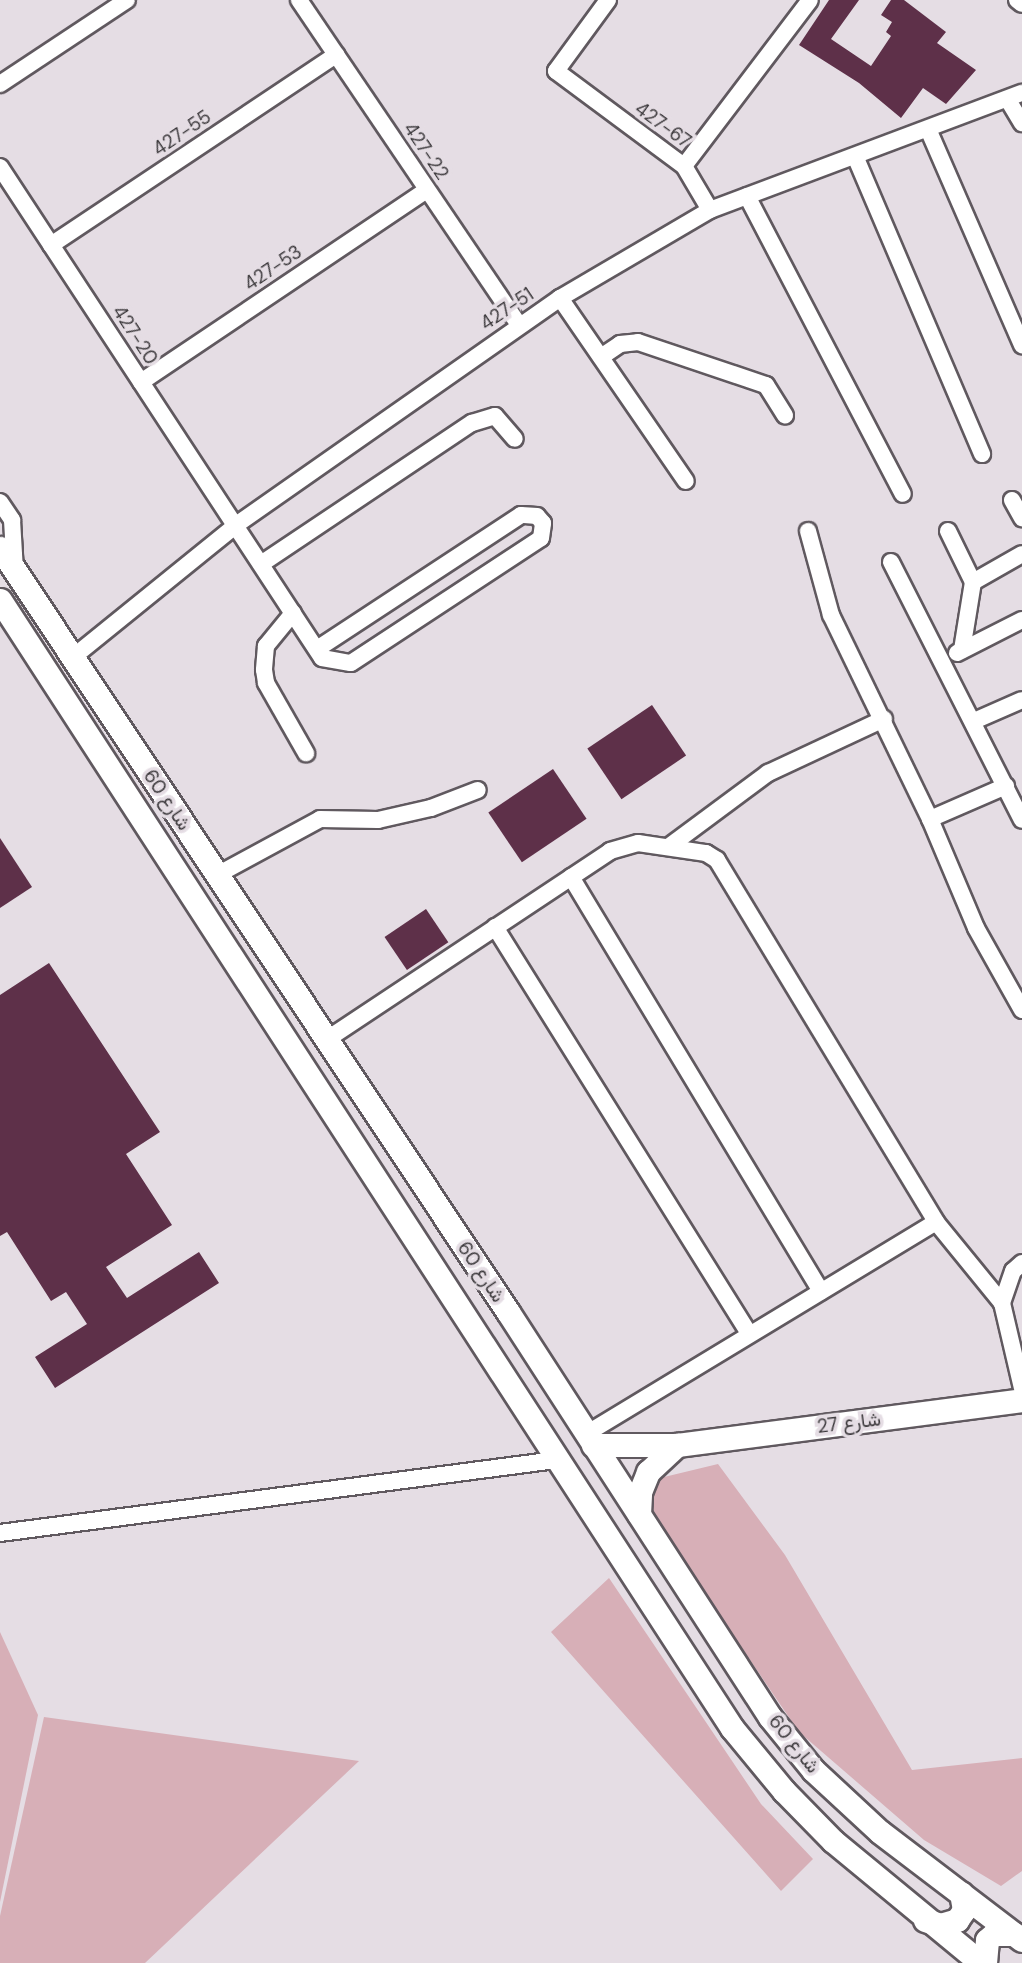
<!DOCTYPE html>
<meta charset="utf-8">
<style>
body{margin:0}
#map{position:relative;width:1022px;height:1963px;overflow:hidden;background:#e5dde4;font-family:"DM Sans",Vazirmatn,sans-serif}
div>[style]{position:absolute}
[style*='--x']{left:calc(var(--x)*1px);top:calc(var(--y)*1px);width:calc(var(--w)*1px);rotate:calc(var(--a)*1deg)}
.green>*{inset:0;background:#d7afb7}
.building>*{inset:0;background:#5e3049;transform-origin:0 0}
.roads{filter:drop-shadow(2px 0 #60595f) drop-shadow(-2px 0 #60595f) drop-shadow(0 2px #60595f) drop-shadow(0 -2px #60595f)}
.street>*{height:16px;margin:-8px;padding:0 8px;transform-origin:8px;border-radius:8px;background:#fff}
.secondary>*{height:23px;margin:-11.5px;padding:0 11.5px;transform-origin:11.5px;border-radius:11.5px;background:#fff}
span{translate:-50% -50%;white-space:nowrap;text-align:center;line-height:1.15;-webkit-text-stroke:7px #e5dde4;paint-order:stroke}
.street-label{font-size:19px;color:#3c393c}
</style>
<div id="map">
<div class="green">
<div style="clip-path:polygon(718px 1464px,785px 1555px,912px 1770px,1022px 1758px,1022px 1871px,1001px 1886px,924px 1840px,799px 1732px,654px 1519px,651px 1504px,660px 1478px)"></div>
<div style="clip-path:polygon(609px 1578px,761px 1804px,813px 1859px,781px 1891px,551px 1632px)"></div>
<div style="clip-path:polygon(0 1632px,38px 1715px,0 1902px)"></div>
<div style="clip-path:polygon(44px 1717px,359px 1761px,145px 1963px,0 1963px,0 1916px)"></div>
</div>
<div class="building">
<div style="clip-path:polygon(829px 0,859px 0,831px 39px,871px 66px,891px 36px,886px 32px,892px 22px,881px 15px,891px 0,904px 0,946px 32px,937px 43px,976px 70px,946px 104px,923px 88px,901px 118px,859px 83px,799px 45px)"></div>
<div style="left:652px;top:705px;width:61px;height:78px;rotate:56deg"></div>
<div style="left:553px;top:769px;width:60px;height:78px;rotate:56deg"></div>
<div style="clip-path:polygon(0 838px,32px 887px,0 908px)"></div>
<div style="left:426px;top:909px;width:40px;height:50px;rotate:56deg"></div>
<div style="clip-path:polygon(49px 963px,160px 1132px,126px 1154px,172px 1225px,106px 1267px,127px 1298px,199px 1252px,219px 1283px,55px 1388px,35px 1357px,87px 1324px,66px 1292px,51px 1301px,7px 1232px,0 1236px,0 995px)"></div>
</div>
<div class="roads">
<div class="street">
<div style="--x:299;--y:0;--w:392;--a:55.9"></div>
<div style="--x:608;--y:0;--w:88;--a:126.2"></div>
<div style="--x:556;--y:71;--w:159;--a:36.6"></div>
<div style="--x:684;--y:166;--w:208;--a:-52.8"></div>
<div style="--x:1017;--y:0;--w:6;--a:39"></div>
<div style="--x:0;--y:84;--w:152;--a:-33.5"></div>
<div style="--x:1008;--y:100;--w:27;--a:59"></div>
<div style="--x:928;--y:129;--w:236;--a:66.5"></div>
<div style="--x:855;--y:156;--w:324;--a:66.9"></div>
<div style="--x:684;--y:166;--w:51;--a:59.4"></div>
<div style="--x:0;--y:167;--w:587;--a:56.74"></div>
<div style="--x:322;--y:658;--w:29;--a:10"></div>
<div style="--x:351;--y:663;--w:227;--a:-33.3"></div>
<div style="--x:541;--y:538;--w:15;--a:-82"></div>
<div style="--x:543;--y:523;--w:9;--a:-131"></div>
<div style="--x:537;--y:516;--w:16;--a:-176"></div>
<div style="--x:521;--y:515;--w:244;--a:146.7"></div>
<div style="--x:747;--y:196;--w:336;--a:62.4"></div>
<div style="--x:51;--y:245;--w:343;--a:-33.7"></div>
<div style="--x:560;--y:298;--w:222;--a:55.5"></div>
<div style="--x:601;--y:357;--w:23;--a:-34"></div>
<div style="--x:620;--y:344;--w:18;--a:-6"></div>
<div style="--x:638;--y:342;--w:135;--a:18.6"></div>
<div style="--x:766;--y:385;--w:36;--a:58"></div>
<div style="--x:141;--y:382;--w:344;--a:-33.9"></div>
<div style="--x:1012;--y:500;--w:21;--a:61"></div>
<div style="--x:0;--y:502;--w:22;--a:56"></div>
<div style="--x:12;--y:520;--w:51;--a:86.6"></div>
<div style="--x:808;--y:531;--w:87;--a:74.7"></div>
<div style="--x:831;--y:615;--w:227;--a:64.1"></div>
<div style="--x:930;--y:819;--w:118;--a:67.1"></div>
<div style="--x:976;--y:928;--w:94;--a:60.7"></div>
<div style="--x:948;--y:531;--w:57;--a:63.9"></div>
<div style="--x:973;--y:582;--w:69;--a:99.2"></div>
<div style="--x:891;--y:562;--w:289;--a:63.1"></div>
<div style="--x:261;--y:564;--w:254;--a:-33.8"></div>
<div style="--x:472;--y:423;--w:24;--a:-17"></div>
<div style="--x:495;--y:416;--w:30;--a:49"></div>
<div style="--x:973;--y:582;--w:56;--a:-29.7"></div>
<div style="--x:293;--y:613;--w:43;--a:129.3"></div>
<div style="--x:266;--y:646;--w:24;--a:95"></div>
<div style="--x:264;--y:670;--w:13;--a:81"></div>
<div style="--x:266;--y:683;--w:81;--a:60.3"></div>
<div style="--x:957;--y:653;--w:73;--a:-26.9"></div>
<div style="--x:72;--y:658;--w:211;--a:-39"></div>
<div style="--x:236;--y:525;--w:396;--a:-35"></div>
<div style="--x:560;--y:298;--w:174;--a:-30.4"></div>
<div style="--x:710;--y:210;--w:333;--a:-20.6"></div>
<div style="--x:974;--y:721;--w:52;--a:-23.6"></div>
<div style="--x:930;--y:819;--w:83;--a:-23.5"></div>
<div style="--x:671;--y:845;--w:121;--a:-36.6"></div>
<div style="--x:768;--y:773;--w:128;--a:-25"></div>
<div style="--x:217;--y:875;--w:117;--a:-28.5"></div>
<div style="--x:320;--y:819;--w:58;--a:1"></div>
<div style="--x:378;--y:820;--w:54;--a:-12.8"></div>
<div style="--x:431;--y:808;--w:50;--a:-21"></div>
<div style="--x:571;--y:877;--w:484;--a:58.9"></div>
<div style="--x:495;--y:927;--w:480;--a:58"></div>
<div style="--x:326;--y:1040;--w:341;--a:-33.6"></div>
<div style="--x:610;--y:851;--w:29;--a:-16"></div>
<div style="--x:638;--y:843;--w:69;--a:8.4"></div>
<div style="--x:706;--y:853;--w:13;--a:32"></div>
<div style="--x:717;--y:860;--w:423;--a:58.8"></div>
<div style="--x:936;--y:1222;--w:104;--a:50.8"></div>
<div style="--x:1022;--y:1263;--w:12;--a:138"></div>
<div style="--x:1013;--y:1271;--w:34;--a:109"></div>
<div style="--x:1002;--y:1303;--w:87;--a:76.8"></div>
<div style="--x:586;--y:1434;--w:409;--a:-31.2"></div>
<div style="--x:0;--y:1533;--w:561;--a:-7.48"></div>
</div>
<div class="secondary">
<div style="--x:0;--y:548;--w:917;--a:56.38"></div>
<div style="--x:508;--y:1312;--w:482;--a:57.1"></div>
<div style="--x:770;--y:1717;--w:68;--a:50.9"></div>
<div style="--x:813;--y:1770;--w:91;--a:42.8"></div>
<div style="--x:880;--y:1832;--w:178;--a:37.3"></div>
<div style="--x:0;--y:600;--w:1345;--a:57.02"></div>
<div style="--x:732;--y:1728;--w:82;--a:50.5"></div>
<div style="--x:784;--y:1791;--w:70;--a:45.6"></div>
<div style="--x:833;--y:1841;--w:192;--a:39.5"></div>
<div style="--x:593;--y:1445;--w:84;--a:0"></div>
<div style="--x:677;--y:1445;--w:348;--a:-7.4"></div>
<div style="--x:639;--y:1514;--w:22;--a:-87"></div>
<div style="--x:640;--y:1492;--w:22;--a:-68"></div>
<div style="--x:648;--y:1472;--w:40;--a:-43"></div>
<div style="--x:925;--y:1920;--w:16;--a:18"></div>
<div style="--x:940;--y:1925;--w:18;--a:-16"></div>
<div style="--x:957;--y:1920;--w:12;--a:-55"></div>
<div style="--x:964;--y:1910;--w:17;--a:-100"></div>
<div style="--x:985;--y:1963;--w:23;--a:-85"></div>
<div style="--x:987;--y:1940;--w:9;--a:-41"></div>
<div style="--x:994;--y:1934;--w:20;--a:0"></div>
</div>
</div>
<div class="street-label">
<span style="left:663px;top:125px;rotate:36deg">427-67</span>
<span style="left:182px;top:133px;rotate:-34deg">427-55</span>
<span style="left:426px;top:151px;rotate:56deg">427-22</span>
<span style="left:273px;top:268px;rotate:-34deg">427-53</span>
<span style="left:507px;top:309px;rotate:-34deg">427-51</span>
<span style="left:135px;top:335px;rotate:57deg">427-20</span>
<span style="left:167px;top:800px;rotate:56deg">شارع 60</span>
<span style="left:481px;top:1272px;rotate:56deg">شارع 60</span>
<span style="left:849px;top:1423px;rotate:-7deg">شارع 27</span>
<span style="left:794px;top:1744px;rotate:51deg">شارع 60</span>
</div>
</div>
